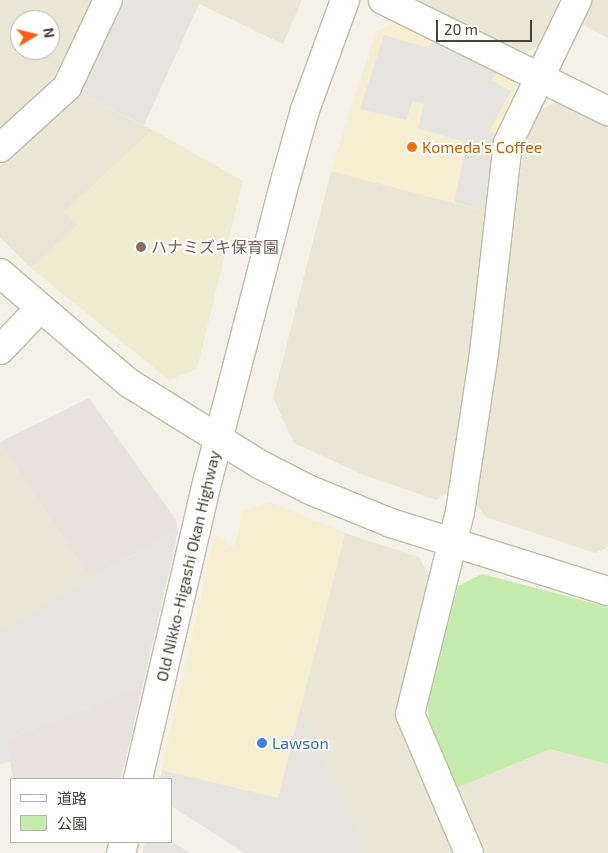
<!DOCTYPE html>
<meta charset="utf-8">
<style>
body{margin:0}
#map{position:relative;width:608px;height:853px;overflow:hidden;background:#f4f2e7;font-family:"Exo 2","Noto Sans JP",sans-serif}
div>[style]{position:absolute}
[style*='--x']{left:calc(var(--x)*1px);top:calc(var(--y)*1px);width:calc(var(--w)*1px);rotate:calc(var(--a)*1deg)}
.residential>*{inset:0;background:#e9e6d5}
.commercial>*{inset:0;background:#f7edd1}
.industrial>*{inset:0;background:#e7e3dc}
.education>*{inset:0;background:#eeebd0}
.green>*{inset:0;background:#c5ebad}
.parking>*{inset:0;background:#e5e4df}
.roads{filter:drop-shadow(1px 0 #c0bca9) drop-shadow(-1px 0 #c0bca9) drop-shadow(0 1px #c0bca9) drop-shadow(0 -1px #c0bca9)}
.minor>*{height:28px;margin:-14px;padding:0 14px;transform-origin:14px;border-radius:14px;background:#fff}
.dots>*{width:14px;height:14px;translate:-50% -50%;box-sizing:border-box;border:2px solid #fff;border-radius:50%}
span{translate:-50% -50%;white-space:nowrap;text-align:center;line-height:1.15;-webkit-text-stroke:4px #fff;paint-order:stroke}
.food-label{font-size:16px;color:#c56008}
.left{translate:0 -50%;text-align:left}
.education-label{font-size:16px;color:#785e54}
.street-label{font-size:16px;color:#484435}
.shop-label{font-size:16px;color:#366cbe}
.legend{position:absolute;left:10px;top:778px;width:162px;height:65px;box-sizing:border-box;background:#fff;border:1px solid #b6b4ae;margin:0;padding:6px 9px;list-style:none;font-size:15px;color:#484435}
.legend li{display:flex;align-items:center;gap:10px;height:25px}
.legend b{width:25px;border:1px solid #b6b4ae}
.north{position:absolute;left:10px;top:10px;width:50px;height:50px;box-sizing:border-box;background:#fff;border:1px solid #b6b4ae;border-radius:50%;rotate:81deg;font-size:14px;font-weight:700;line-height:20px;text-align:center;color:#484435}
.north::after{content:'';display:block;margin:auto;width:18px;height:22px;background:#ff5d13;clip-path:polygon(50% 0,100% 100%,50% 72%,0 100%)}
.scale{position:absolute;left:436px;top:20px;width:96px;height:22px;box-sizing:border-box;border:2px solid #484435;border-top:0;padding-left:6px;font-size:15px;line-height:18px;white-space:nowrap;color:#484435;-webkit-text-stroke:4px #fff;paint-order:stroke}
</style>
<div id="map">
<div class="residential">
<div style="clip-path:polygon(evenodd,0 0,91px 0,60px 67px,50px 82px,0 128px,0 0,20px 20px,50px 20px,50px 50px,20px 50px,20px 20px)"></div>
<div style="clip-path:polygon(191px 0,302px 0,283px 44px)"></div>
<div style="clip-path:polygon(417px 0,560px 0,538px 47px,523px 53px)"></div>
<div style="clip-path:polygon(593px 0,608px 0,608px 38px,581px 24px)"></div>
<div style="clip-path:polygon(77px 92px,153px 130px,65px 211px,78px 225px,31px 268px,0 237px,0 166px)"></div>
<div style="clip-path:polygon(557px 102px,608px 127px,608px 547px,595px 553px,486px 517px,474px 501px,496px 373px,524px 143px,540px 110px)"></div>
<div style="clip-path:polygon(331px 171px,485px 211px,467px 375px,448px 492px,436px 500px,364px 475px,294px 443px,273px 398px)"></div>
<div style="clip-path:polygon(0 442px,89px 578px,0 631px)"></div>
<div style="clip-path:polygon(345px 533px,419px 557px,429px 575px,397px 716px,455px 853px,367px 853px,301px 706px)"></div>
<div style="clip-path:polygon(550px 749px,608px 764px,608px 853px,484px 853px,457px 788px)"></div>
</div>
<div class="commercial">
<div style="clip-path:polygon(398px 23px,511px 80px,516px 95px,495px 136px,485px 211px,331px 171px,376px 31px)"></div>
<div style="clip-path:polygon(270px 502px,345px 533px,278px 798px,162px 770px,215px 534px,234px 548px,243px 512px)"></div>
</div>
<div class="industrial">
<div style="clip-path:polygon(89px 398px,176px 520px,178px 532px,89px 578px,0 442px)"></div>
<div style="clip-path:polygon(143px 684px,121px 779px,13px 779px,6px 740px)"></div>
</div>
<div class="education">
<div style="clip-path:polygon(153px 130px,243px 181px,197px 369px,169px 380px,31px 268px,78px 225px,65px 211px)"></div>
</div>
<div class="green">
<div style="clip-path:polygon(482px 574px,608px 607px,608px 764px,550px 749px,457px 788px,430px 723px,427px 704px,458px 586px)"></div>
</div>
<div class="parking">
<div style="clip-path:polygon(119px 0,191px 0,199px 4px,144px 125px,77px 92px)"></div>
<div style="clip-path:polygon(384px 35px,428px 48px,432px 40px,497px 73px,491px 80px,511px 91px,489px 131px,496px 134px,485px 211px,454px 202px,467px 143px,418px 128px,424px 104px,413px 101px,406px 120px,360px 109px)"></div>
<div style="clip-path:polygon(178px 532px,143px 684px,6px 740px,10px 761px,0 765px,0 631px,89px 578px)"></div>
<div style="clip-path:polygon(301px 706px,367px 853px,245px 853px,171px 806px,171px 779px,160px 779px,162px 770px,278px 798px)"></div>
<div style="clip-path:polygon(171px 841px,190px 853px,143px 853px,145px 842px)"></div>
</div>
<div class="roads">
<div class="minor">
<div style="--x:383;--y:0;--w:251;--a:26.3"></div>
<div style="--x:0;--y:148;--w:91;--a:-42.3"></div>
<div style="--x:67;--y:87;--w:96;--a:-64.8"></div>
<div style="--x:0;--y:273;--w:170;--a:40.5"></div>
<div style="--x:129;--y:383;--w:153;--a:31.9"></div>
<div style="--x:259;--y:464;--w:57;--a:27"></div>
<div style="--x:310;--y:490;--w:87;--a:22.2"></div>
<div style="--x:391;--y:523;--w:227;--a:17.4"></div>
<div style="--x:0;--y:350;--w:57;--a:-46.4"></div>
<div style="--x:138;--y:779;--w:308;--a:-76.9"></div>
<div style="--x:208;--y:479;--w:311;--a:-75.5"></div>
<div style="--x:286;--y:178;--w:71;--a:-74.4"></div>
<div style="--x:305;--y:110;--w:117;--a:-70"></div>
<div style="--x:121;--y:853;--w:11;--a:-75"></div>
<div style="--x:469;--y:853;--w:151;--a:-113"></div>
<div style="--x:410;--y:714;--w:208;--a:-76.1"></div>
<div style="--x:460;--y:512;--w:161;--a:-81.4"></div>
<div style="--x:484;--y:353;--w:211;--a:-83.5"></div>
<div style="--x:508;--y:143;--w:159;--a:-64.2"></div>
</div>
</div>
<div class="dots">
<div style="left:412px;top:147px;background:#e8710a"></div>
<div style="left:141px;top:247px;background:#8d6e63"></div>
<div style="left:262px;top:743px;background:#3f7fe0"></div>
</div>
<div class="food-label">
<span class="left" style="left:422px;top:147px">Komeda's Coffee</span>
</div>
<div class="education-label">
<span class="left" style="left:151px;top:247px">ハナミズキ保育園</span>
</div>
<div class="street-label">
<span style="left:188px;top:566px;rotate:-77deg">Old Nikko-Higashi Okan Highway</span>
</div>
<div class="shop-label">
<span class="left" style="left:272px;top:743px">Lawson</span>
</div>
<ul class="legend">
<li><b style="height:6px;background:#fff"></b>道路</li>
<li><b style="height:14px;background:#c5ebad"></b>公園</li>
</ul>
<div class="north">N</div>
<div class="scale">20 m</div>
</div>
